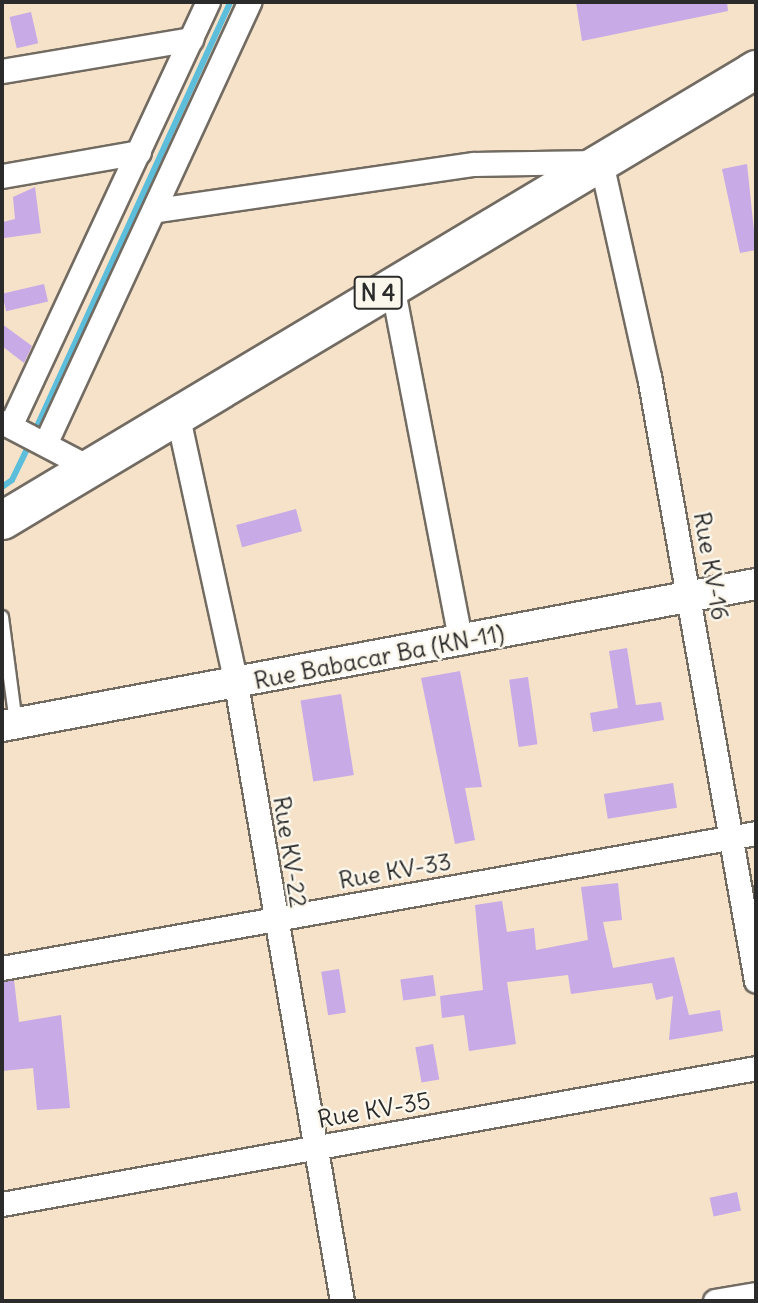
<!DOCTYPE html>
<style>
body{margin:0}
#map{position:relative;width:758px;height:1303px;overflow:hidden;background:#f5e2c9;font-family:Delius,sans-serif}
div>[style]{position:absolute}
[style*='--x']{left:calc(var(--x)*1px);top:calc(var(--y)*1px);width:calc(var(--w)*1px);rotate:calc(var(--a)*1deg)}
.stream>*{height:6px;margin:-3px;padding:0 3px;transform-origin:3px;border-radius:3px;background:#5cbeda}
.building>*{inset:0;background:#c8aae6;transform-origin:0 0}
.roads{filter:drop-shadow(2px 0 #726b62) drop-shadow(-2px 0 #726b62) drop-shadow(0 2px #726b62) drop-shadow(0 -2px #726b62)}
.service>*{height:12px;margin:-6px;padding:0 6px;transform-origin:6px;border-radius:6px;background:#fff}
.minor>*{height:23px;margin:-11.5px;padding:0 11.5px;transform-origin:11.5px;border-radius:11.5px;background:#fff}
.tertiary>*{height:30px;margin:-15px;padding:0 15px;transform-origin:15px;border-radius:15px;background:#fff}
.primary>*{height:37px;margin:-18.5px;padding:0 18.5px;transform-origin:18.5px;border-radius:18.5px;background:#fff}
span{translate:-50% -50%;white-space:nowrap;text-align:center;line-height:1.15;-webkit-text-stroke:5px #fbf7ec;paint-order:stroke}
.shield-label span{padding:2px 5px;background:#fbf7ec;border:2px solid;border-radius:5px;-webkit-text-stroke-width:0}
.shield-label{font-size:23px;color:#2b2b2b;font-weight:700}
.street-label{font-size:24px;color:#2b2b2b}
.frame{position:absolute;inset:0;border:4px solid #2b2b2b;pointer-events:none}
</style>
<div id="map">
<div class="stream">
<div style="--x:34;--y:433;--w:473;--a:-65.5"></div>
<div style="--x:2;--y:487;--w:12;--a:-35"></div>
<div style="--x:12;--y:480;--w:41;--a:-64.1"></div>
</div>
<div class="building">
<div style="clip-path:polygon(576px 2px,727px 2px,728px 11px,582px 41px)"></div>
<div style="left:31px;top:12px;width:32px;height:22px;rotate:77deg"></div>
<div style="clip-path:polygon(747px 164px,756px 250px,740px 253px,722px 169px)"></div>
<div style="clip-path:polygon(35px 187px,41px 233px,4px 238px,3px 222px,15px 219px,13px 197px)"></div>
<div style="left:44px;top:284px;width:18px;height:43px;rotate:77deg"></div>
<div style="clip-path:polygon(2px 324px,32px 346px,24px 363px,2px 346px)"></div>
<div style="left:296px;top:509px;width:23px;height:62px;rotate:75deg"></div>
<div style="clip-path:polygon(627px 648px,636px 705px,661px 702px,664px 720px,593px 732px,590px 713px,618px 708px,609px 651px)"></div>
<div style="clip-path:polygon(460px 671px,482px 787px,465px 788px,475px 840px,455px 844px,421px 678px)"></div>
<div style="left:528px;top:677px;width:68px;height:19px;rotate:82deg"></div>
<div style="left:341px;top:694px;width:82px;height:41px;rotate:81deg"></div>
<div style="left:673px;top:783px;width:25px;height:70px;rotate:81deg"></div>
<div style="clip-path:polygon(618px 883px,622px 920px,603px 922px,613px 968px,674px 957px,689px 1015px,720px 1010px,723px 1031px,669px 1040px,673px 996px,656px 1000px,652px 983px,571px 994px,568px 975px,507px 982px,516px 1044px,469px 1051px,464px 1015px,442px 1018px,440px 996px,483px 990px,475px 905px,502px 901px,507px 932px,534px 928px,536px 950px,588px 940px,581px 887px)"></div>
<div style="left:339px;top:969px;width:44px;height:18px;rotate:81deg"></div>
<div style="left:433px;top:975px;width:21px;height:33px;rotate:82deg"></div>
<div style="clip-path:polygon(14px 980px,19px 1022px,61px 1015px,70px 1108px,37px 1110px,33px 1068px,2px 1071px,2px 982px)"></div>
<div style="left:433px;top:1044px;width:36px;height:18px;rotate:80deg"></div>
<div style="left:737px;top:1192px;width:19px;height:28px;rotate:78deg"></div>
</div>
<div class="roads">
<div class="service">
<div style="--x:2;--y:617;--w:107;--a:82.5"></div>
</div>
<div class="minor">
<div style="--x:2;--y:71;--w:192;--a:-9.6"></div>
<div style="--x:2;--y:176;--w:139;--a:-9.9"></div>
<div style="--x:157;--y:210;--w:320;--a:-8.3"></div>
<div style="--x:474;--y:164;--w:127;--a:-0.9"></div>
<div style="--x:601;--y:162;--w:219;--a:77.4"></div>
<div style="--x:649;--y:376;--w:614;--a:79.97"></div>
<div style="--x:392;--y:285;--w:364;--a:79.1"></div>
<div style="--x:177;--y:413;--w:277;--a:77.7"></div>
<div style="--x:236;--y:684;--w:626;--a:80.25"></div>
<div style="--x:2;--y:422;--w:95;--a:27.6"></div>
<div style="--x:11;--y:424;--w:466;--a:-65"></div>
<div style="--x:46;--y:442;--w:485;--a:-65.2"></div>
<div style="--x:2;--y:968;--w:766;--a:-10.15"></div>
<div style="--x:2;--y:1204;--w:766;--a:-10.22"></div>
<div style="--x:715;--y:1301;--w:42;--a:-9.7"></div>
</div>
<div class="tertiary">
<div style="--x:2;--y:726;--w:767;--a:-10.67"></div>
</div>
<div class="primary">
<div style="--x:2;--y:520;--w:879;--a:-30.89"></div>
</div>
</div>
<div class="shield-label">
<span style="left:378px;top:293px">N 4</span>
</div>
<div class="street-label">
<span style="left:711px;top:566px;rotate:80deg">Rue KV-16</span>
<span style="left:379px;top:657px;rotate:-11deg">Rue Babacar Ba (KN-11)</span>
<span style="left:290px;top:852px;rotate:81deg">Rue KV-22</span>
<span style="left:395px;top:871px;rotate:-10deg">Rue KV-33</span>
<span style="left:374px;top:1110px;rotate:-10deg">Rue KV-35</span>
</div>
<div class="frame"></div>
</div>
